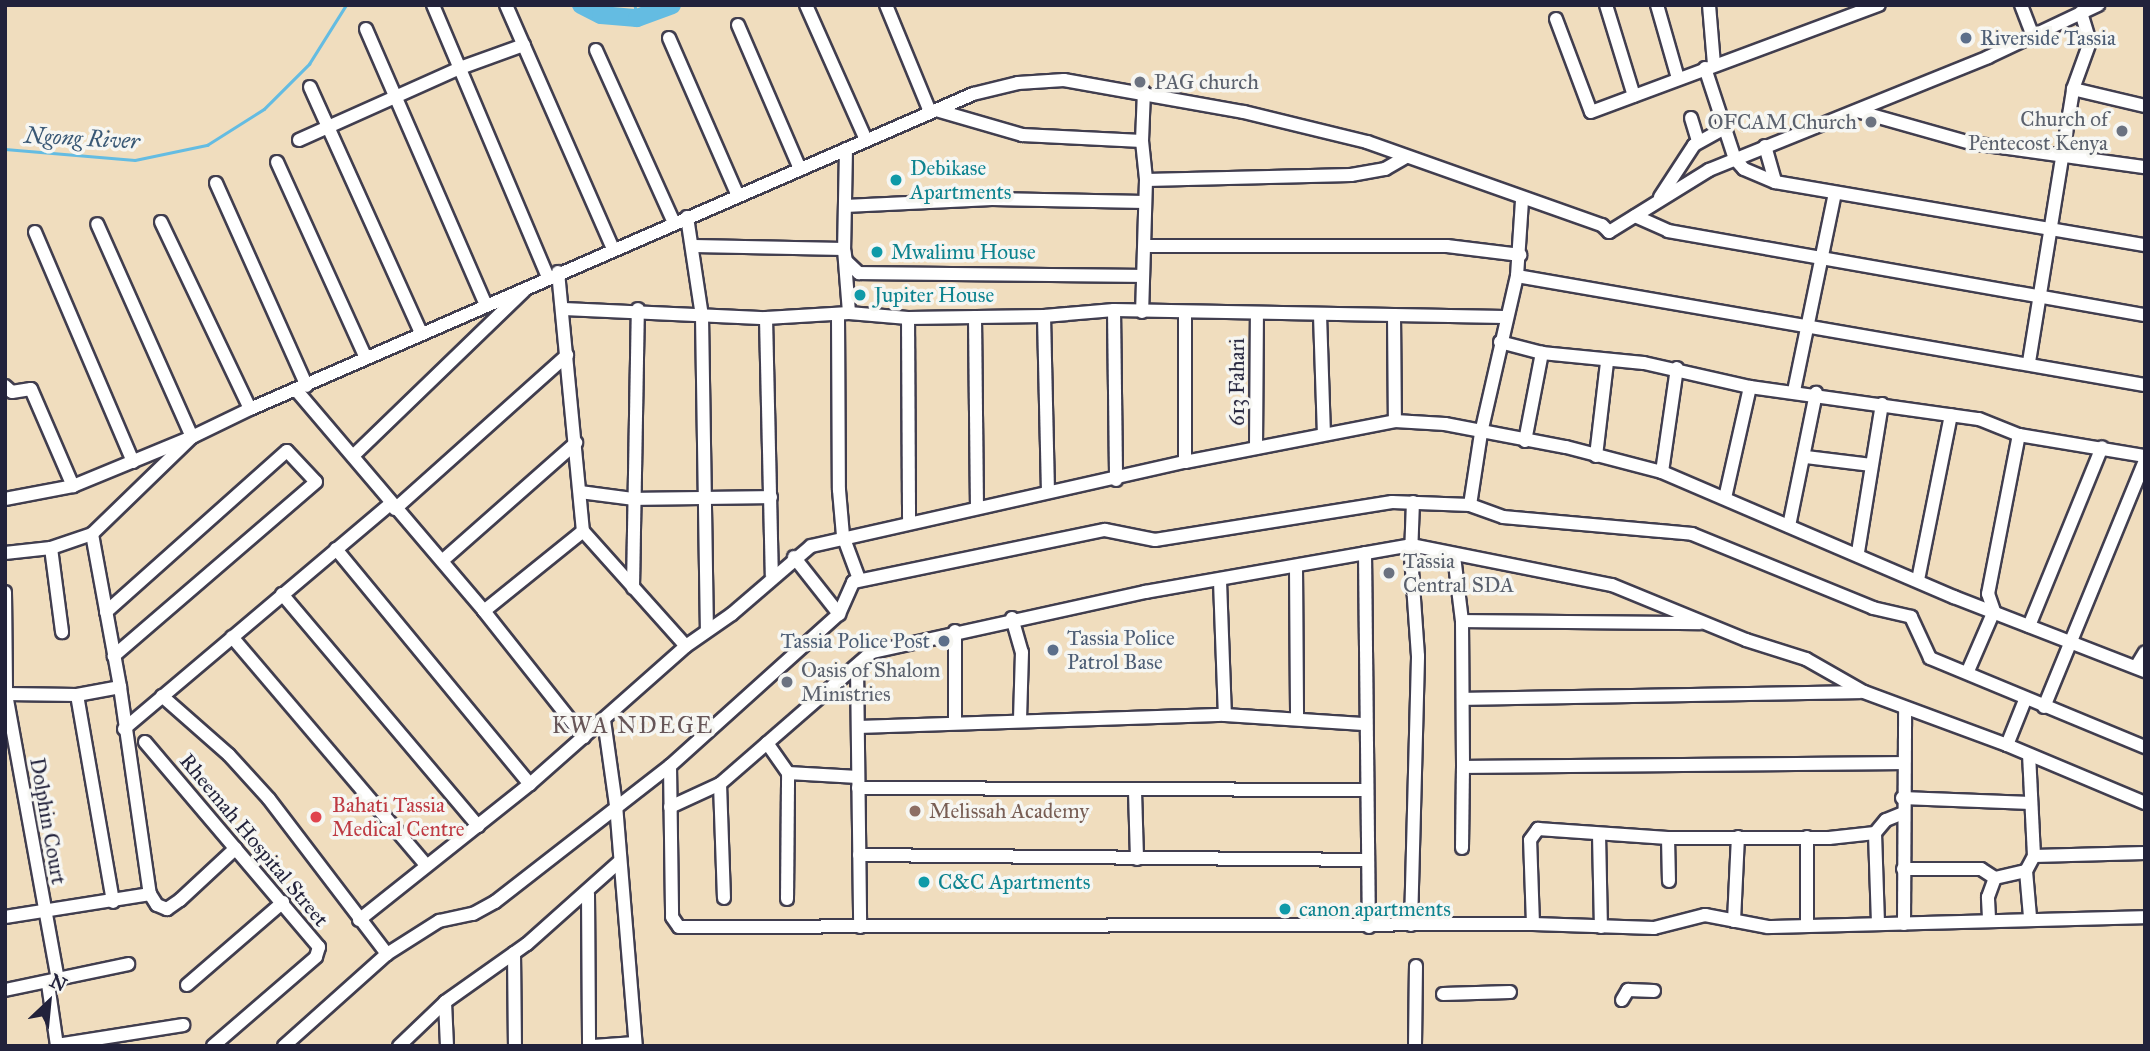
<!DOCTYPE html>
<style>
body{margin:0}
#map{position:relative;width:2150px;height:1051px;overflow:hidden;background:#f0ddbe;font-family:"IM FELL Great Primer",serif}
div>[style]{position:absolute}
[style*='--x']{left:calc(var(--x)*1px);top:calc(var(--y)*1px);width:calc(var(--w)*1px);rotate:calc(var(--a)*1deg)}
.stream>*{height:2.5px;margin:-1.25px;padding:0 1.25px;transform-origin:1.25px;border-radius:1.25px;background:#64bce2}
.river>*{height:18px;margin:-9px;padding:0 9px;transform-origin:9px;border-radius:9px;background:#64bce2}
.roads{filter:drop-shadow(2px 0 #413e4f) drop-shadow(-2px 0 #413e4f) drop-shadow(0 2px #413e4f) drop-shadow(0 -2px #413e4f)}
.minor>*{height:12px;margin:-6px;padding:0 6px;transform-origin:6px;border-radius:6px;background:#fff}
.dots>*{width:19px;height:19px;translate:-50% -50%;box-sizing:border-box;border:4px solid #f6f6f2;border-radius:50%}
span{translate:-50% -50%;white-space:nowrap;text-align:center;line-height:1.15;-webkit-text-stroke:7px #f6f6f2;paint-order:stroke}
.service-label{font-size:21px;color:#4e5e75}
.left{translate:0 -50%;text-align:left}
.right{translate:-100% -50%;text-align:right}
.worship-label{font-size:21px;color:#5b616d}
.culture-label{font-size:21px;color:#0d838f}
.street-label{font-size:21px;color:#22223b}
.health-label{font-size:21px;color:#be3a42}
.education-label{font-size:21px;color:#785e54}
.water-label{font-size:23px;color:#395875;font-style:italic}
.neighbourhood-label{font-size:23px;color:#665557;letter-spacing:2px}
.frame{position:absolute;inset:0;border:7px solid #22223b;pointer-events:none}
.north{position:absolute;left:14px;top:967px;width:70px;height:70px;-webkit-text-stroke:5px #f6f6f2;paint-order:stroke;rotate:26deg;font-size:19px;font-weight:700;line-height:28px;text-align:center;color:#22223b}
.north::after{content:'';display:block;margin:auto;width:24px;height:32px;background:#22223b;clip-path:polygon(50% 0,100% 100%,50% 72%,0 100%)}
</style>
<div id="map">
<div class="stream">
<div style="--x:635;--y:5;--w:13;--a:81"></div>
<div style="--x:5;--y:149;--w:130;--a:4.8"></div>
<div style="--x:135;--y:160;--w:74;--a:-11.8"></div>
<div style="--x:207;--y:145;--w:67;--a:-32.3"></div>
<div style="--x:264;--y:109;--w:64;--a:-45"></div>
<div style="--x:309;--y:64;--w:70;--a:-57.9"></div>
</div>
<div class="river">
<div style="--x:581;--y:5;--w:22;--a:27"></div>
<div style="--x:601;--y:15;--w:36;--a:5"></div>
<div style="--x:637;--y:18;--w:37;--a:-20"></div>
</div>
<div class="roads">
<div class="minor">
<div style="--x:433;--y:5;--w:295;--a:67.1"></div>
<div style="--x:506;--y:5;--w:266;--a:66.3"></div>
<div style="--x:806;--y:5;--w:148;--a:66"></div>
<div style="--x:886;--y:5;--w:116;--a:67.6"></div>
<div style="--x:1606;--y:5;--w:95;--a:72.9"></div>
<div style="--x:1657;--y:5;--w:76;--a:74"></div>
<div style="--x:1709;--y:5;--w:60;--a:85.2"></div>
<div style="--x:2021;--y:5;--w:33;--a:69"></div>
<div style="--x:1556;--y:19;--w:99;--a:69.4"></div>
<div style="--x:1591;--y:112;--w:307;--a:-20.4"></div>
<div style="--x:738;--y:25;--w:157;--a:66.7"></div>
<div style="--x:366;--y:29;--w:301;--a:66.5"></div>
<div style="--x:669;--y:38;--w:172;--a:66.4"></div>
<div style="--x:596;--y:50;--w:190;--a:65.7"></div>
<div style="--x:1705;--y:68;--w:96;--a:71.8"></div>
<div style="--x:1735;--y:159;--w:13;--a:48"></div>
<div style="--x:1744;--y:169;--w:34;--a:23"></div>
<div style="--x:310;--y:87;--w:270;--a:65.7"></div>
<div style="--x:2073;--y:89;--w:74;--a:13.3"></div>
<div style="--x:936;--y:110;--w:90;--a:16.2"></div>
<div style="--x:1022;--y:135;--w:120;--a:2.9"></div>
<div style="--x:1142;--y:141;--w:39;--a:84"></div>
<div style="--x:1146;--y:180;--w:132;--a:91.7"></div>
<div style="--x:1857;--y:111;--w:118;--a:15.7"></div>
<div style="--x:1971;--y:143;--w:176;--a:7.9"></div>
<div style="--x:1691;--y:118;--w:24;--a:73"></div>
<div style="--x:299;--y:140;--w:176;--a:-24.1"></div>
<div style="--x:460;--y:68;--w:68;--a:-19.8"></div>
<div style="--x:1142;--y:141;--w:49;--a:-87.7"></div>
<div style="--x:1765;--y:146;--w:37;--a:74"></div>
<div style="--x:1775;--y:182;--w:375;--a:9.7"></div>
<div style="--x:846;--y:149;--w:100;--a:91.1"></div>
<div style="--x:844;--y:249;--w:12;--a:81"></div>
<div style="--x:846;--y:261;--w:18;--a:43"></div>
<div style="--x:859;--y:273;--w:284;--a:0.6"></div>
<div style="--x:277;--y:162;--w:215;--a:65.6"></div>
<div style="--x:1146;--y:180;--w:205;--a:-1.4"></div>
<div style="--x:1351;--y:175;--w:35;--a:-10"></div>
<div style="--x:1385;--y:169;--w:24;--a:-30"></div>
<div style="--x:216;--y:183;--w:222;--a:65.9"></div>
<div style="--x:1660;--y:197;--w:62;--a:-56.8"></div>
<div style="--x:1694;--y:145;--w:35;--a:-29"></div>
<div style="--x:845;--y:206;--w:147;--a:-2.7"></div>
<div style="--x:992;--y:199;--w:153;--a:1.1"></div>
<div style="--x:1635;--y:216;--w:36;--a:24"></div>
<div style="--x:1668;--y:231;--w:484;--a:10"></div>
<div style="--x:687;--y:217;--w:100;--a:81.4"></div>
<div style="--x:702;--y:316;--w:314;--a:89.1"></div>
<div style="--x:161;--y:222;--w:207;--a:64.5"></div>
<div style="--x:35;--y:232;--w:250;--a:66.9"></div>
<div style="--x:694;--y:246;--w:150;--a:1.1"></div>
<div style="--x:844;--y:249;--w:64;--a:85.5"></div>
<div style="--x:1145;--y:246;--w:302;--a:0"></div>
<div style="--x:1447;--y:246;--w:74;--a:7"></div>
<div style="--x:558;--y:272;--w:260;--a:84.5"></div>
<div style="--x:583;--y:531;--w:154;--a:48.2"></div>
<div style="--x:1517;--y:276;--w:637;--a:9.85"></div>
<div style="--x:564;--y:309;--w:202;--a:2.6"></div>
<div style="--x:766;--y:318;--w:83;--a:-3.4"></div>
<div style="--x:849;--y:313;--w:59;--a:4.8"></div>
<div style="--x:908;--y:318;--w:136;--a:-0.8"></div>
<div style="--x:1044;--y:316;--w:70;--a:-4.9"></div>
<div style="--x:1114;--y:310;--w:280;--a:1"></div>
<div style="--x:1394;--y:315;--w:106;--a:89.5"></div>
<div style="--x:1114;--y:310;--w:170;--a:89.3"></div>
<div style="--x:1320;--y:315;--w:119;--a:88.1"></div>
<div style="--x:1394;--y:315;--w:111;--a:1"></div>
<div style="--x:1044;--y:316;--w:175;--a:88.7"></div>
<div style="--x:838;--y:317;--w:173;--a:89.7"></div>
<div style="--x:839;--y:490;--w:46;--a:85"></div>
<div style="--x:843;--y:536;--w:46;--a:69.6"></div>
<div style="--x:975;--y:317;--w:189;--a:89.4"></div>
<div style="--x:766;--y:318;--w:257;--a:88.7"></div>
<div style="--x:908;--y:318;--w:204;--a:89.7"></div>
<div style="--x:1500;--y:342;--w:43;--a:14.7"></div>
<div style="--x:1542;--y:353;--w:102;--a:5.6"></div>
<div style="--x:1644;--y:363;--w:109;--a:12.8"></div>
<div style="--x:1750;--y:387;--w:231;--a:8"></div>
<div style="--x:1979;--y:419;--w:43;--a:21.8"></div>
<div style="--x:2019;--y:435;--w:128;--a:9.5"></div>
<div style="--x:2029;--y:362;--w:277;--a:-80.8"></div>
<div style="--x:2073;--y:89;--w:50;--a:-70.1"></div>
<div style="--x:2090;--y:42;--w:31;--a:-107"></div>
<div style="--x:5;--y:386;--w:9;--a:41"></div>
<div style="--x:12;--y:392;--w:19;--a:-9"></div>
<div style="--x:31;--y:389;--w:106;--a:66.6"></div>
<div style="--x:297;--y:391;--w:289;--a:49.6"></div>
<div style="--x:484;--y:611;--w:161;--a:51.6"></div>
<div style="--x:1794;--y:391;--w:202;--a:-78.3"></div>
<div style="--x:1525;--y:441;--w:90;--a:-79.1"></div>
<div style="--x:1256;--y:448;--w:133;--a:-89.6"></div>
<div style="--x:353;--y:456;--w:238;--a:-44"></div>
<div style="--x:1596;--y:456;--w:95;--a:-83.3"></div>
<div style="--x:1806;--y:457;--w:66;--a:6.9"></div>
<div style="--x:1185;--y:462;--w:148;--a:-90"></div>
<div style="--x:1662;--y:472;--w:105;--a:-81.8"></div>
<div style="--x:580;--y:492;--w:53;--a:7.5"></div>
<div style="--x:633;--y:499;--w:138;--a:-0.8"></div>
<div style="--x:1725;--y:498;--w:114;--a:-77.3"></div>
<div style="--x:5;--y:499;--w:69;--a:-10.8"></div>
<div style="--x:73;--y:486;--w:129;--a:-22.4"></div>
<div style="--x:192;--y:437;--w:233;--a:-114"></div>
<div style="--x:1470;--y:505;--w:73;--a:-81.3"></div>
<div style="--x:1481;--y:433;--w:161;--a:-77.1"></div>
<div style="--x:1517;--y:276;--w:76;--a:-86.2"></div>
<div style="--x:395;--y:509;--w:231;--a:-41.8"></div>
<div style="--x:1789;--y:526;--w:136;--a:-78.5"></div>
<div style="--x:92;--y:534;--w:156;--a:79.6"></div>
<div style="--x:120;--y:687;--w:209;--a:81.8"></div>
<div style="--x:150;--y:894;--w:13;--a:58"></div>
<div style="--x:157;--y:905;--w:11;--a:22"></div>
<div style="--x:167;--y:909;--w:16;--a:-35"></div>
<div style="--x:180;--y:900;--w:76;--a:-42.9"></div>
<div style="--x:51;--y:548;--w:85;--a:82.5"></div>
<div style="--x:336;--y:549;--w:305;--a:50.5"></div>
<div style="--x:1858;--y:552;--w:150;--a:-80.8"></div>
<div style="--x:5;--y:553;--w:46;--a:-6.2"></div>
<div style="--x:51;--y:548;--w:43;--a:-18.9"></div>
<div style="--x:92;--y:534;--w:139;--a:-44.1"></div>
<div style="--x:192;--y:437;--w:64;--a:-25.8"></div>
<div style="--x:250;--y:409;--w:789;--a:-23.54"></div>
<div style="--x:973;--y:94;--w:46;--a:-13.7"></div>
<div style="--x:1018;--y:83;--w:46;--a:-3.7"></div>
<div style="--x:1064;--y:80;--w:183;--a:10.1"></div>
<div style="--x:1244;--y:112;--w:127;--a:13.7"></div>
<div style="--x:1367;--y:142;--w:249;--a:19.5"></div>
<div style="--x:1602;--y:225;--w:10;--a:45"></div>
<div style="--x:1609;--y:232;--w:118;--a:-31.8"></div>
<div style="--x:1709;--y:170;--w:301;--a:-22"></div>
<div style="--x:1988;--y:57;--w:122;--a:-25.3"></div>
<div style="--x:1365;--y:553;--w:374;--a:89.4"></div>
<div style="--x:1454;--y:556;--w:65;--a:83"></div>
<div style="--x:1462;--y:621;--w:146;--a:89.6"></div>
<div style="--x:1463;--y:767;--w:440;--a:-0.5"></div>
<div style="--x:794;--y:557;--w:73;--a:51.7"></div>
<div style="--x:442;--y:561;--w:179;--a:-41.4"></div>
<div style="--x:1296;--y:567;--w:151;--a:89.6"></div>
<div style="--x:1918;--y:580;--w:168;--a:-78.7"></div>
<div style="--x:1220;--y:581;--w:134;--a:87.9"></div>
<div style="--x:633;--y:588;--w:279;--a:-89"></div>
<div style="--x:5;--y:592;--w:102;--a:89.4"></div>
<div style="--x:6;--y:694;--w:292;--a:79.7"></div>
<div style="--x:282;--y:594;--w:304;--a:49.8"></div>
<div style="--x:484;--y:611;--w:127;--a:-38.9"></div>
<div style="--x:106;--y:612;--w:242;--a:-41.7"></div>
<div style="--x:287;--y:451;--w:42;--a:46.9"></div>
<div style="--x:316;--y:482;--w:267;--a:139.3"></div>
<div style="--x:1012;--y:618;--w:35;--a:74"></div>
<div style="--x:1022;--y:652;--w:69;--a:91.7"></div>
<div style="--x:1462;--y:621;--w:238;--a:0.5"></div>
<div style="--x:2029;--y:626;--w:193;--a:-67.8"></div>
<div style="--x:232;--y:637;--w:298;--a:49.6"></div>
<div style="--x:857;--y:666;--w:261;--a:89.3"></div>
<div style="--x:2136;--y:667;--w:17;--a:-59"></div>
<div style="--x:1968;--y:671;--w:65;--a:-66.6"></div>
<div style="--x:1994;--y:611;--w:18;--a:-109"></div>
<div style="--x:1988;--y:594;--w:162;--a:-79"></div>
<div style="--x:6;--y:694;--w:71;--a:0.8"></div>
<div style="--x:77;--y:695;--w:44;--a:-10.5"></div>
<div style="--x:77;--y:695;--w:210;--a:80.1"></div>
<div style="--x:162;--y:696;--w:89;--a:41.4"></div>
<div style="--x:229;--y:755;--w:59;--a:47.7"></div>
<div style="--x:269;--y:799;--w:195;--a:52.7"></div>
<div style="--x:1463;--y:699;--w:397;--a:-1"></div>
<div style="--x:2044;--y:707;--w:266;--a:-67.7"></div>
<div style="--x:604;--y:720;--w:86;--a:82"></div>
<div style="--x:616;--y:805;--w:242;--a:85.3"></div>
<div style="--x:955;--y:723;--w:92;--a:-90"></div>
<div style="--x:858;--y:727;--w:367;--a:-1.9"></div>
<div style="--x:1225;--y:715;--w:141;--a:3.7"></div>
<div style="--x:124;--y:729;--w:348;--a:-40.2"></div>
<div style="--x:145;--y:742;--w:269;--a:49.7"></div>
<div style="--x:319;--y:947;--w:10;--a:107"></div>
<div style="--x:316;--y:957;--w:136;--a:139.2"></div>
<div style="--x:767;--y:743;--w:37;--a:55"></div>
<div style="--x:788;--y:773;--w:70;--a:3.3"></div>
<div style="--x:2007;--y:745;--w:48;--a:-68.2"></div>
<div style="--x:670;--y:766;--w:151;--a:89.2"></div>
<div style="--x:672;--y:917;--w:12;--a:55"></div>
<div style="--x:679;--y:927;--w:854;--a:-0.2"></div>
<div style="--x:1533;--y:924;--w:84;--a:-92"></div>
<div style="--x:1530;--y:840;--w:14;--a:-54"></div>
<div style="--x:1538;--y:829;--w:130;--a:4"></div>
<div style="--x:1668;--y:838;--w:161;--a:0"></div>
<div style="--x:1829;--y:838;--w:46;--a:-6.2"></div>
<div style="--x:1875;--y:833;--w:17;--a:-50"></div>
<div style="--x:1886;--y:820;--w:16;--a:-22"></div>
<div style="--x:720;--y:784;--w:114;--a:88"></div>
<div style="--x:858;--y:788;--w:508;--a:0.23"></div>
<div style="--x:1135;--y:791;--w:68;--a:88.3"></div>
<div style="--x:1902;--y:798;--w:129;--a:2.2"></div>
<div style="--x:670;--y:807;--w:55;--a:-24.7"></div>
<div style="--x:720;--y:784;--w:201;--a:-41"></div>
<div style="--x:872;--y:652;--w:280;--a:-12.4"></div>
<div style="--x:1145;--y:592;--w:270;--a:-10"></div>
<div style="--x:1411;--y:545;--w:205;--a:11.3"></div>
<div style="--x:1612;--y:585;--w:145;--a:22.3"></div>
<div style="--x:1746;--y:640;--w:63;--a:17.6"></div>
<div style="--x:1806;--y:659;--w:67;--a:29.6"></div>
<div style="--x:1864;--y:692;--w:153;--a:20.3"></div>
<div style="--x:2007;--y:745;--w:150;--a:22.8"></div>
<div style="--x:1875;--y:833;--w:89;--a:88.1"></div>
<div style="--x:1599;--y:834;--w:93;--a:88.8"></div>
<div style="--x:1668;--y:838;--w:43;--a:88.7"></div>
<div style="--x:1462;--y:848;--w:81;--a:-89.3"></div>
<div style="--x:859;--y:855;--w:509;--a:0.56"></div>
<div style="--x:2034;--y:856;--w:111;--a:-1.5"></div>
<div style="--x:1903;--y:869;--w:78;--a:0"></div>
<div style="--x:1981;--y:869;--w:17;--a:33"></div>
<div style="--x:2026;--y:871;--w:46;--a:85"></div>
<div style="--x:588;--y:894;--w:152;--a:89.6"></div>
<div style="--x:787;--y:899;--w:126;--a:-89.5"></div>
<div style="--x:5;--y:917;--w:147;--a:-9"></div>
<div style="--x:1989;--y:918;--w:21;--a:-93"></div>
<div style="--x:1988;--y:897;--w:20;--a:-70"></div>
<div style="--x:1995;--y:878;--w:32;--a:-13"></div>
<div style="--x:2026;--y:871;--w:17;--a:-62"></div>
<div style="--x:2034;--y:856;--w:101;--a:-92.8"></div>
<div style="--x:359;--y:920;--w:218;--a:-38.5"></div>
<div style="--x:530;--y:784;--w:208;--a:-41.5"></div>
<div style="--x:686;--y:646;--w:56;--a:-34.8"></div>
<div style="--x:732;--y:614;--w:104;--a:-40.7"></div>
<div style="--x:811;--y:546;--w:383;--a:-12.7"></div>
<div style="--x:1185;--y:462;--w:214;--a:-11"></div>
<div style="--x:1395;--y:421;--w:50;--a:3.4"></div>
<div style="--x:1445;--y:424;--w:123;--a:10.8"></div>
<div style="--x:1566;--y:447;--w:99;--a:14.6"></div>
<div style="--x:1662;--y:472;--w:318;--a:23.2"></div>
<div style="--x:1954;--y:597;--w:205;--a:21.2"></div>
<div style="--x:1734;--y:921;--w:84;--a:-87.3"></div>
<div style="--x:1533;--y:924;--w:121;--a:1.9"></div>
<div style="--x:1654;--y:928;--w:53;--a:-14.3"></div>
<div style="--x:1705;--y:915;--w:64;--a:10.8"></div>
<div style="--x:1768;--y:927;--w:377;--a:-1.5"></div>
<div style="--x:1904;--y:924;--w:215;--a:-89.7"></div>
<div style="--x:1411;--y:925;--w:269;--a:-88.5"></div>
<div style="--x:1418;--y:656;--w:100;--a:-94"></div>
<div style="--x:1411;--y:556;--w:54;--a:-87.9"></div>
<div style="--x:1807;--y:925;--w:88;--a:-90"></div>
<div style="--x:514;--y:953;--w:93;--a:89.4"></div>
<div style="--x:48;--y:984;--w:63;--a:81.7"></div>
<div style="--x:187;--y:985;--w:127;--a:-40.8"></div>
<div style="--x:5;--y:990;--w:126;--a:-11.9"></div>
<div style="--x:1443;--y:994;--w:67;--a:-1.7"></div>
<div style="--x:1622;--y:1000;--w:12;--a:-59"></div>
<div style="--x:1628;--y:990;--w:26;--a:2"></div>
<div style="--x:445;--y:1002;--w:44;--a:87.4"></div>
<div style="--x:57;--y:1045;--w:128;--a:-9"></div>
<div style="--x:284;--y:1046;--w:138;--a:-41.8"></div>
<div style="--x:387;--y:954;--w:62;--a:-32.4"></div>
<div style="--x:439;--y:921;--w:35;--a:-12"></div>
<div style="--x:473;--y:914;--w:25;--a:-29"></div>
<div style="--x:495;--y:902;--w:222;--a:-37.9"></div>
<div style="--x:670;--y:766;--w:227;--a:-42"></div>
<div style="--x:839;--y:614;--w:35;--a:-66"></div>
<div style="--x:853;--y:582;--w:257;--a:-11.7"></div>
<div style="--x:1105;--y:530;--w:51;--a:11.3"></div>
<div style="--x:1155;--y:540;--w:240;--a:-9.1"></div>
<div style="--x:1392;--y:502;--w:78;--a:2.2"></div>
<div style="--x:1470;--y:505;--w:35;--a:20"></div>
<div style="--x:1503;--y:517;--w:190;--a:5.1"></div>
<div style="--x:1692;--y:534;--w:196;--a:22.2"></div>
<div style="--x:1873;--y:608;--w:39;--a:13"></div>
<div style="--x:1911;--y:617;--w:45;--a:65.1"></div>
<div style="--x:1930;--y:658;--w:233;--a:22.5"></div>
<div style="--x:399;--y:1046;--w:64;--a:-43.7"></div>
<div style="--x:445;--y:1002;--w:100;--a:-35.3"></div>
<div style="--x:527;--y:944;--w:122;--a:-41.7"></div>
<div style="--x:593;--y:1046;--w:42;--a:-4.1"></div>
<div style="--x:1415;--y:1046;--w:80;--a:-89.3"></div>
</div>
</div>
<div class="dots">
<div style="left:1966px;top:38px;background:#5c6f8a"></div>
<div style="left:1140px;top:82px;background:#6b7280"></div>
<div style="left:1871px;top:122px;background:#6b7280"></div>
<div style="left:2122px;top:131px;background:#6b7280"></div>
<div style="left:896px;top:180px;background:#0f9aa8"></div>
<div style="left:877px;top:252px;background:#0f9aa8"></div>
<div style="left:860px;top:295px;background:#0f9aa8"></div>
<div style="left:1389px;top:573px;background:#6b7280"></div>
<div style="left:944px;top:641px;background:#5c6f8a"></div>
<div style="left:1053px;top:650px;background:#5c6f8a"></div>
<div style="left:787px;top:682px;background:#6b7280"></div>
<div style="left:915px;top:811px;background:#8d6e63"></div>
<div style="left:316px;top:817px;background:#e0444e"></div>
<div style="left:924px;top:882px;background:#0f9aa8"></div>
<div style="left:1285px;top:909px;background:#0f9aa8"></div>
</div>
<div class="service-label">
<span class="left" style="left:1980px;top:38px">Riverside Tassia</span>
<span class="left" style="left:1067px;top:650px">Tassia Police<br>Patrol Base</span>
<span class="right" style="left:930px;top:641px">Tassia Police Post</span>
</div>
<div class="worship-label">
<span class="left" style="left:1154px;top:82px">PAG church</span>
<span class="right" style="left:2108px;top:131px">Church of<br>Pentecost Kenya</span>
<span class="right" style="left:1857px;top:122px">OFCAM Church</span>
<span class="left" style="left:1403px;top:573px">Tassia<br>Central SDA</span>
<span class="left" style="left:801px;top:682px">Oasis of Shalom<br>Ministries</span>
</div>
<div class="culture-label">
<span class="left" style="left:910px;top:180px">Debikase<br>Apartments</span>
<span class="left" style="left:891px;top:252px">Mwalimu House</span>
<span class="left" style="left:874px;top:295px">Jupiter House</span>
<span class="left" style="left:938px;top:882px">C&amp;C Apartments</span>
<span class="left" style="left:1299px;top:909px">canon apartments</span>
</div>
<div class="street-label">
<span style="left:1237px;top:382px;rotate:-90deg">613 Fahari</span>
<span style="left:48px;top:821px;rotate:80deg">Dolphin Court</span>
<span style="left:254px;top:840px;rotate:50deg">Rheemah Hospital Street</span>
</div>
<div class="health-label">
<span class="left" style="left:332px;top:817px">Bahati Tassia<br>Medical Centre</span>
</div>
<div class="education-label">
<span class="left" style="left:929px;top:811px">Melissah Academy</span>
</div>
<div class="water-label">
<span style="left:82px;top:138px;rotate:3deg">Ngong River</span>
</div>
<div class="neighbourhood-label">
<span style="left:633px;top:725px">KWA NDEGE</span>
</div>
<div class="frame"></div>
<div class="north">N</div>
</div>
